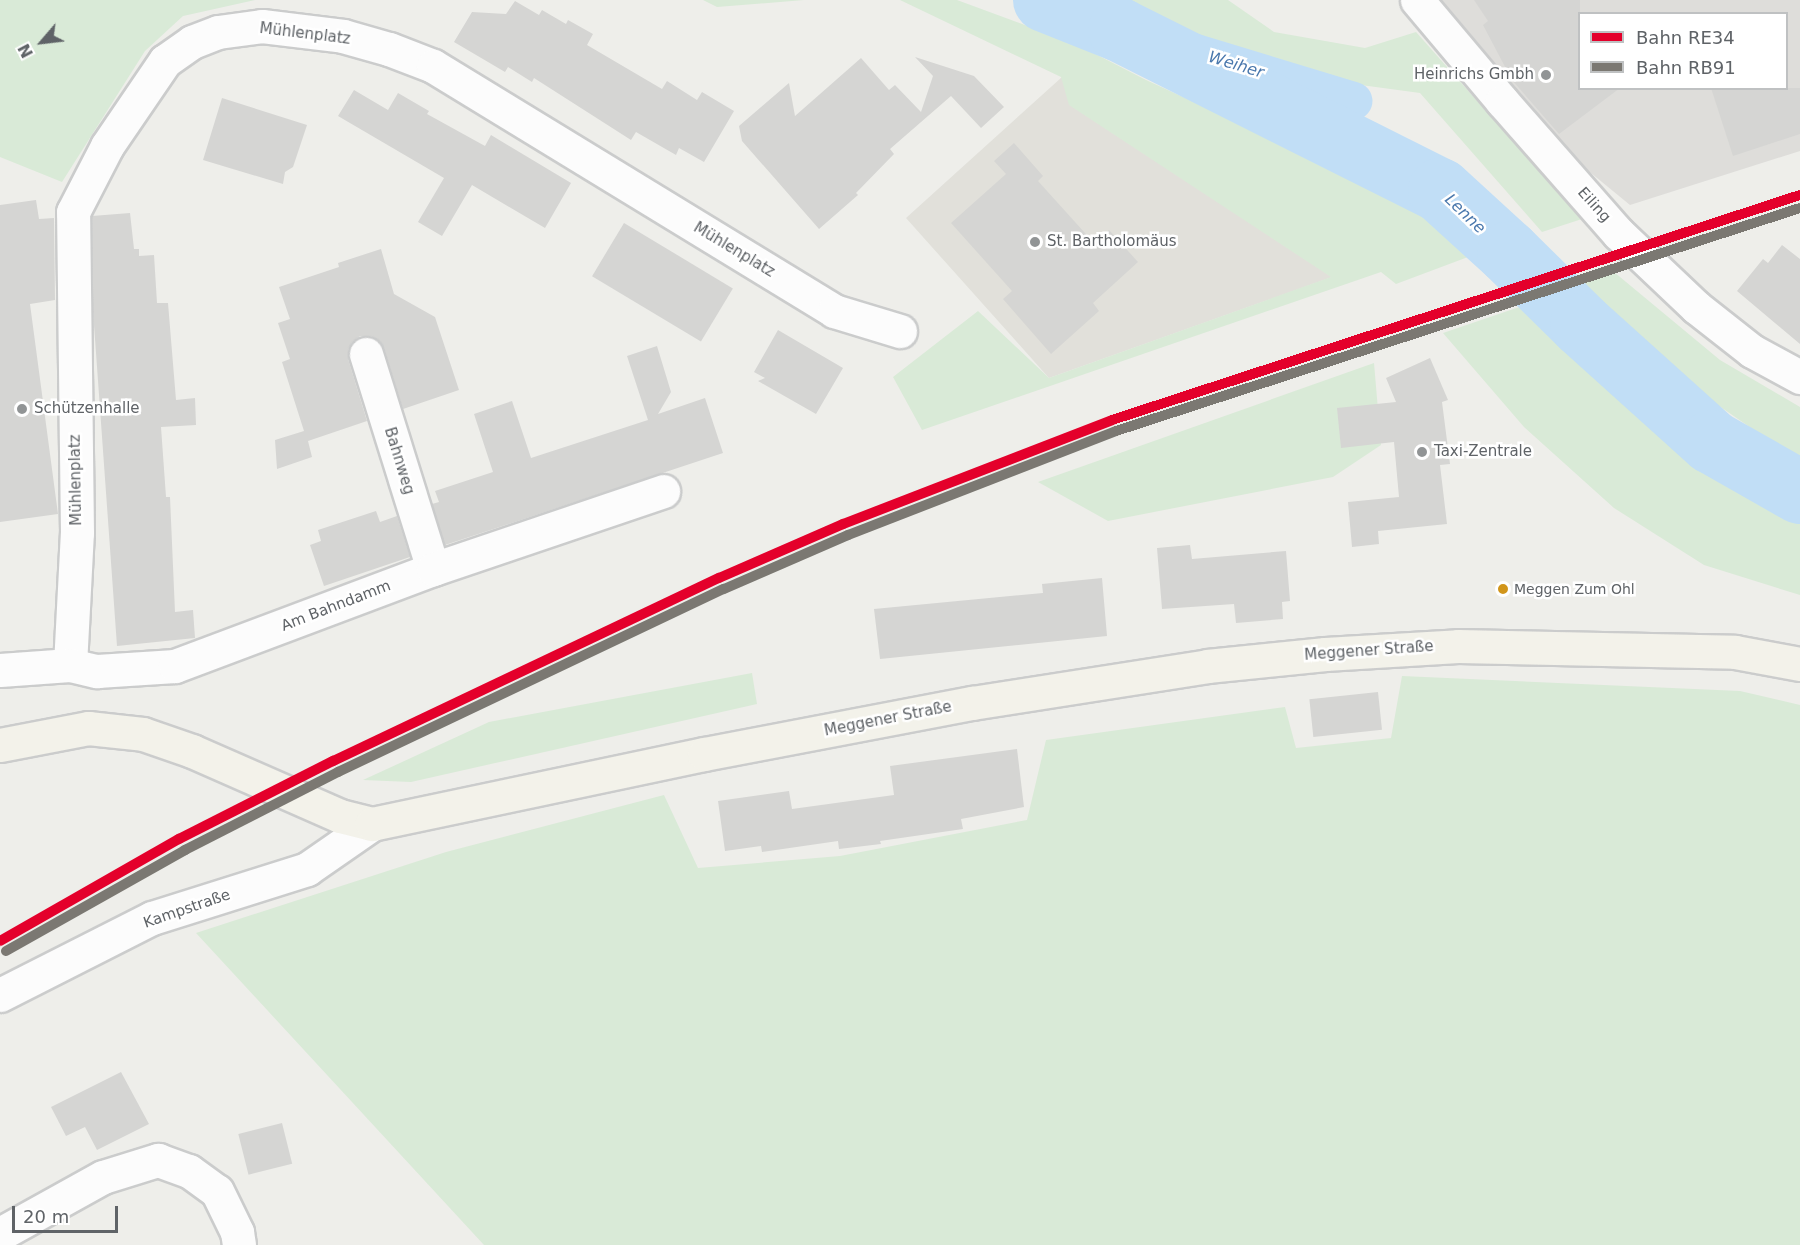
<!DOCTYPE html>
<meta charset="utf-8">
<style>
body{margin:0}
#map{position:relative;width:1800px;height:1245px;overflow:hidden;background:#eeeeea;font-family:"DejaVu Sans",sans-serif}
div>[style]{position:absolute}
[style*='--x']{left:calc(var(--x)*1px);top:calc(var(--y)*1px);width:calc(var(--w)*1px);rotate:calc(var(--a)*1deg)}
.industrial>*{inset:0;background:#deddda}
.education>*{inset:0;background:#e1e0da}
.green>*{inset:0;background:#d9ead7}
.canal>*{height:38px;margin:-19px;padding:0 19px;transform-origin:19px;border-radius:19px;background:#c1def6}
.river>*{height:64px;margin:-32px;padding:0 32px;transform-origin:32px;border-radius:32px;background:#c1def6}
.building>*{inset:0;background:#d5d5d3;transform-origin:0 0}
.roads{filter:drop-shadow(2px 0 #cbcccc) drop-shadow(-2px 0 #cbcccc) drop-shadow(0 2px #cbcccc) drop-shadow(0 -2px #cbcccc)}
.minor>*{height:33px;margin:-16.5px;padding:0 16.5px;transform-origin:16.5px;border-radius:16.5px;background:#fcfcfc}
.major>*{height:33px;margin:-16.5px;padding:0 16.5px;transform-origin:16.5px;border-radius:16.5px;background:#f3f2ea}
.rail-1>*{height:10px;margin:-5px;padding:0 5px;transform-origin:5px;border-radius:5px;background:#e4002b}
.rail-2>*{height:10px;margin:-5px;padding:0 5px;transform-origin:5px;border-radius:5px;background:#7b7872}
.dots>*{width:16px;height:16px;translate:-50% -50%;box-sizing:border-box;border:3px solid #fff;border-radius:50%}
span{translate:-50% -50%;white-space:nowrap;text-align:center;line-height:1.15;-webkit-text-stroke:5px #fff;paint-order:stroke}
.bus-label{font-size:14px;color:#5f6367}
.left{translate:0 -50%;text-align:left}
.street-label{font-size:15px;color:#5f6367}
.poi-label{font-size:15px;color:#5f6367}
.right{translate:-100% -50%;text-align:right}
.water-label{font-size:16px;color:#4a78ad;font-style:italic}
.legend{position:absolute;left:1578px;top:12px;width:210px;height:78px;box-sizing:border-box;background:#fff;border:2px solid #bfc1c2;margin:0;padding:8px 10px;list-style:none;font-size:18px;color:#5f6367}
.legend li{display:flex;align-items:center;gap:12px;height:30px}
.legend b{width:30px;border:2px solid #bfc1c2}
.north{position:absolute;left:12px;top:12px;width:60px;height:60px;-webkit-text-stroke:4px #fff;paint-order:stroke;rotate:242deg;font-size:16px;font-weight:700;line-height:24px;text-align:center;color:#5f6367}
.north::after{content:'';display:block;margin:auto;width:21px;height:27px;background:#5f6367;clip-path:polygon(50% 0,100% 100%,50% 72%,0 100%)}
.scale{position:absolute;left:12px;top:1206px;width:106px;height:27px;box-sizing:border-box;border:3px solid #5f6367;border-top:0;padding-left:8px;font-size:18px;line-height:21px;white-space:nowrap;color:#5f6367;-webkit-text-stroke:4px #fff;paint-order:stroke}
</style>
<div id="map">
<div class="industrial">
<div style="clip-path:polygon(evenodd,1437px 0,1800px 0,1800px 151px,1630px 205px,1580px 164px,1468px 42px,1437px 0,1580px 14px,1786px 14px,1786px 88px,1580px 88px,1580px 14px)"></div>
</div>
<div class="education">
<div style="clip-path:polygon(1062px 77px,1070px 105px,1332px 277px,1049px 378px,906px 218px)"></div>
</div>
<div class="green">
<div style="clip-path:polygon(0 0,255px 0,183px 16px,145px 51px,62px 182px,0 157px)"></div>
<div style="clip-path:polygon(703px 0,804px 0,717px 7px)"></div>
<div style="clip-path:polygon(900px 0,957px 0,1074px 43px,1146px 80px,1408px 200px,1476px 254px,1396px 284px,1381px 272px,922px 430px,893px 377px,978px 311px,1049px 378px,1331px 277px,1069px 105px,1061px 77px)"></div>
<div style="clip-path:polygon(1121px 0,1228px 0,1274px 32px,1365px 48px,1416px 32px,1582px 219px,1542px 232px,1420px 93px,1309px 78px,1208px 42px)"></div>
<div style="clip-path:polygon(1614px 272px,1720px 360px,1800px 407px,1800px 459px,1783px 450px,1683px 381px,1578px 283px)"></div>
<div style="clip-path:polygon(1531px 303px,1675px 439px,1778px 508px,1800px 518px,1800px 595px,1704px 565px,1614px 508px,1524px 427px,1443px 333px)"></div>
<div style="clip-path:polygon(1374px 363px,1381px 445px,1333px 477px,1108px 521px,1038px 482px)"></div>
<div style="clip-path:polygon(752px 673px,757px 704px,411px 782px,363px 780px,489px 722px)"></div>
<div style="clip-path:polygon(1402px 676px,1740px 691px,1800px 705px,1800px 1245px,484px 1245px,196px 933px,446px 852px,664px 795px,698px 868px,840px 856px,1027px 820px,1046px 740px,1285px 707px,1296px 748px,1391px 738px)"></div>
</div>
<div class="canal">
<div style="--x:1120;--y:30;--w:244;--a:16.9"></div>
</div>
<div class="river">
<div style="--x:1045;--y:0;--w:81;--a:21.8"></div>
<div style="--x:1120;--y:30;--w:358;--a:26.6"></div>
<div style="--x:1440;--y:190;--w:93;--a:42.4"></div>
<div style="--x:1509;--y:253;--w:103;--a:44.6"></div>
<div style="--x:1582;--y:325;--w:175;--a:42"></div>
<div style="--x:1712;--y:442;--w:101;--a:29.6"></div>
</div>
<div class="building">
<div style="clip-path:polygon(1474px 0,1580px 0,1580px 88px,1620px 88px,1559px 134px,1512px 80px,1483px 25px,1488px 21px)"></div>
<div style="clip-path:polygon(515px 1px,539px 15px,542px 10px,566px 24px,568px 20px,593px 34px,587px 45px,662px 89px,667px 81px,697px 100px,702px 92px,734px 111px,704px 162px,679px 148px,676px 155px,636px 132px,631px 140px,534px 78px,532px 82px,508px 67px,505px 72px,454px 42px,472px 12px,506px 14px)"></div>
<div style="clip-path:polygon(915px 57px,974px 76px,1004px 107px,981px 128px,951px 96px,890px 149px,894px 154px,856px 193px,858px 195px,819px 229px,742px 141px,739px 126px,789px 83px,795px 116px,861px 58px,889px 90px,895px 85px,921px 112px,933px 76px)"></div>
<div style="clip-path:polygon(1711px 88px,1800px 88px,1800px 134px,1733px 156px)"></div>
<div style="clip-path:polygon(354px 90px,388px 110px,398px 93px,429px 111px,427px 114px,485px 146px,491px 135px,571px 183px,545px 228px,472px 185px,442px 236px,418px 222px,444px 178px,338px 116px)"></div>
<div style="clip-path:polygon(222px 98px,307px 125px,293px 167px,285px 172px,283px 184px,203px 160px)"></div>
<div style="clip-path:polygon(1014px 143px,1043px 176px,1038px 181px,1094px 243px,1109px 230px,1138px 262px,1093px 303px,1099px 311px,1051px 354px,1003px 299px,1012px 291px,951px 223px,1006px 174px,994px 161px)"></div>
<div style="clip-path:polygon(36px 200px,39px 219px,54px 218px,55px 300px,30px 304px,58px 514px,0 522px,0 205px)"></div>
<div style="clip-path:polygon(130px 213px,134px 249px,139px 249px,139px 256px,154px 255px,157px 303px,168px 303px,176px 400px,195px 398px,196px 425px,161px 427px,166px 497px,170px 497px,175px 612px,193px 610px,195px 638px,117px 646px,93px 311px,92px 216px)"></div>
<div style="left:624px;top:223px;width:127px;height:62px;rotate:31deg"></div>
<div style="clip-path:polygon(1782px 245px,1800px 259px,1800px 344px,1737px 291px,1763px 259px,1768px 263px)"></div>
<div style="clip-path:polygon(381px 249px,394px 294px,435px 317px,459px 390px,403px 409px,384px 348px,379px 341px,371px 336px,360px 336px,352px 342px,348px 350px,348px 359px,367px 421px,308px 441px,312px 457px,277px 469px,275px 440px,304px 431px,282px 362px,290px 359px,278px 323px,290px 319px,279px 287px,339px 267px,338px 263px)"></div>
<div style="clip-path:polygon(778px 330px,843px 368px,816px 414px,758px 381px,765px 378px,754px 372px)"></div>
<div style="clip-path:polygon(657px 346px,671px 392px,658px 414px,705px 398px,723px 453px,445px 545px,432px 504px,439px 502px,435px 491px,493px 472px,474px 414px,512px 401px,531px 458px,648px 420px,627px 356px)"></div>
<div style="clip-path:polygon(1430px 358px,1448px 400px,1442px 402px,1450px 464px,1440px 465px,1447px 524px,1378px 531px,1379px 544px,1352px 547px,1348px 502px,1399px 497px,1394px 442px,1341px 448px,1337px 408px,1396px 402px,1386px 378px)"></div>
<div style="clip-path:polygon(376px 511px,380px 522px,397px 516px,410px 557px,324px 586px,310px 545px,321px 541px,318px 530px)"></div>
<div style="clip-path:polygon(1190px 545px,1192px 559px,1286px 551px,1290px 601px,1282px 602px,1283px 619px,1236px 623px,1234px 604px,1162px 609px,1157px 548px)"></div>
<div style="clip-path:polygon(1102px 578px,1107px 636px,880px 659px,874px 609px,1043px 593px,1042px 584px)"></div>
<div style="left:1378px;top:692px;width:38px;height:69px;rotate:84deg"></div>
<div style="clip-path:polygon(1017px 749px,1024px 807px,961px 819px,963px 829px,880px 841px,881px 844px,839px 849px,838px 841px,762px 852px,761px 846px,725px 851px,718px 801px,789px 791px,792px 809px,894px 795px,890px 766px)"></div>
<div style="clip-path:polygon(121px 1072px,149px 1124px,97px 1150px,85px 1127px,66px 1136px,51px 1107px)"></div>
<div style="left:282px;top:1123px;width:42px;height:45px;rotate:76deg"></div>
</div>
<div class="roads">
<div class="minor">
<div style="--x:1417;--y:0;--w:132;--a:49.9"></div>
<div style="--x:1502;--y:101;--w:176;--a:48.7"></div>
<div style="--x:1618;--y:233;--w:108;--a:43.5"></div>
<div style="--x:1696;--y:307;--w:71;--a:38.2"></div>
<div style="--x:1752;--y:351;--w:55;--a:28.4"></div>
<div style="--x:366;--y:354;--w:225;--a:72.7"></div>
<div style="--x:70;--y:665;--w:132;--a:-87"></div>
<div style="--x:77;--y:533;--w:321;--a:-90.7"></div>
<div style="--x:73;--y:212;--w:74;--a:-62.7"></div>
<div style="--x:107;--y:146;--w:103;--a:-55.7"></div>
<div style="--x:165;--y:61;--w:33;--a:-35"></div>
<div style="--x:192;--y:42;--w:28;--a:-21"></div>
<div style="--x:218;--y:32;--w:44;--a:-7.8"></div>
<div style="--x:262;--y:26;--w:82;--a:7"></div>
<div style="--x:343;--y:36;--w:48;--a:15.8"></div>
<div style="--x:389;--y:49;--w:47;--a:21.1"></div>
<div style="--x:433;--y:66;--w:470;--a:31.4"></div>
<div style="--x:834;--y:311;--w:69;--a:16.9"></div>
<div style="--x:0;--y:670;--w:70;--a:-4.1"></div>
<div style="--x:70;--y:665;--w:28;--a:13"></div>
<div style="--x:97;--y:671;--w:78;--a:-3.7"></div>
<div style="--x:175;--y:666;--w:276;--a:-20.6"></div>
<div style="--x:433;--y:569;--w:243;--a:-18.7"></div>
<div style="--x:0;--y:995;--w:170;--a:-26.9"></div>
<div style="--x:152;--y:918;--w:163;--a:-17.5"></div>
<div style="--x:307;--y:869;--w:79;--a:-34.7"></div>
<div style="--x:0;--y:1234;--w:118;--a:-29"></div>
<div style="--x:103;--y:1177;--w:58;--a:-17.2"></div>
<div style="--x:158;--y:1160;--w:33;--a:20"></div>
<div style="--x:189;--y:1171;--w:34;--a:36"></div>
<div style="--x:217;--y:1191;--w:46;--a:64"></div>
<div style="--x:237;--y:1232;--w:13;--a:81"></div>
</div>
<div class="major">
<div style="--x:0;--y:745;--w:90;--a:-10.9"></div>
<div style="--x:88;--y:728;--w:55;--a:6.2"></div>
<div style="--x:143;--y:734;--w:52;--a:19.1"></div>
<div style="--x:192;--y:751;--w:162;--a:23.7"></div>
<div style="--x:340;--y:816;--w:33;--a:14"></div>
<div style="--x:372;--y:824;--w:339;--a:-11.9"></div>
<div style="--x:704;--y:754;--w:273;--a:-10.8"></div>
<div style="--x:972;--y:703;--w:238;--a:-8.9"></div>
<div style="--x:1207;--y:666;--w:119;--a:-5.8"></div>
<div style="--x:1325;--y:654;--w:133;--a:-3.4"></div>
<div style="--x:1458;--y:646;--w:277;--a:1.2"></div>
<div style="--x:1735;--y:652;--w:66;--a:10.5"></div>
</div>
</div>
<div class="rail-1">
<div style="--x:0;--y:941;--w:206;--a:-29.7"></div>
<div style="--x:179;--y:839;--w:173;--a:-26.9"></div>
<div style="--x:333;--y:761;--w:427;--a:-25.4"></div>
<div style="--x:719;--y:578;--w:135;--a:-23.5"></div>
<div style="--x:843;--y:524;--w:288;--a:-21.1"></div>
<div style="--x:1112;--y:420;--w:724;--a:-18.11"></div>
</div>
<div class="rail-2">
<div style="--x:6;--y:951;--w:206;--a:-29.4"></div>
<div style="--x:185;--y:850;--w:172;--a:-27"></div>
<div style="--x:338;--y:772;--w:427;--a:-25.4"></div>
<div style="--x:724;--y:589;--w:135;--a:-23.5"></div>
<div style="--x:848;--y:535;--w:287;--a:-21.2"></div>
<div style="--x:1116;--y:431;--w:719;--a:-18.06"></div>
</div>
<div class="dots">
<div style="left:1546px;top:75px;background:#919495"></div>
<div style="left:1035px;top:242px;background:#919495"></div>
<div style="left:22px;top:409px;background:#919495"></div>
<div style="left:1422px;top:452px;background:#919495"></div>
<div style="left:1503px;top:589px;background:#d1951a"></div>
</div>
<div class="bus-label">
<span class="left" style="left:1514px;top:589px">Meggen Zum Ohl</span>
</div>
<div class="street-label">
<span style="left:305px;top:34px;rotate:7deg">Mühlenplatz</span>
<span style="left:1594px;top:205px;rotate:48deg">Eiling</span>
<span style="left:734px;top:250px;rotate:31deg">Mühlenplatz</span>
<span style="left:399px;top:461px;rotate:73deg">Bahnweg</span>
<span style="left:76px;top:480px;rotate:-91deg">Mühlenplatz</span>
<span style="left:336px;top:606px;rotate:-21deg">Am Bahndamm</span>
<span style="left:1369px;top:651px;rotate:-4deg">Meggener Straße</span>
<span style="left:888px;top:719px;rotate:-11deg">Meggener Straße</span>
<span style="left:187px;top:909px;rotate:-19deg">Kampstraße</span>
</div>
<div class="poi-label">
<span class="right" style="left:1534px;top:75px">Heinrichs Gmbh</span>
<span class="left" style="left:1047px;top:242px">St. Bartholomäus</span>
<span class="left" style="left:34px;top:409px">Schützenhalle</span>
<span class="left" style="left:1434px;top:452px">Taxi-Zentrale</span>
</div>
<div class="water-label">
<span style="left:1236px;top:65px;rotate:17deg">Weiher</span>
<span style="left:1465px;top:214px;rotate:44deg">Lenne</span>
</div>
<ul class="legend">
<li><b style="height:8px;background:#e4002b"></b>Bahn RE34</li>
<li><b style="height:8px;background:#7b7872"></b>Bahn RB91</li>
</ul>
<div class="north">N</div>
<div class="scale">20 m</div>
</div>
